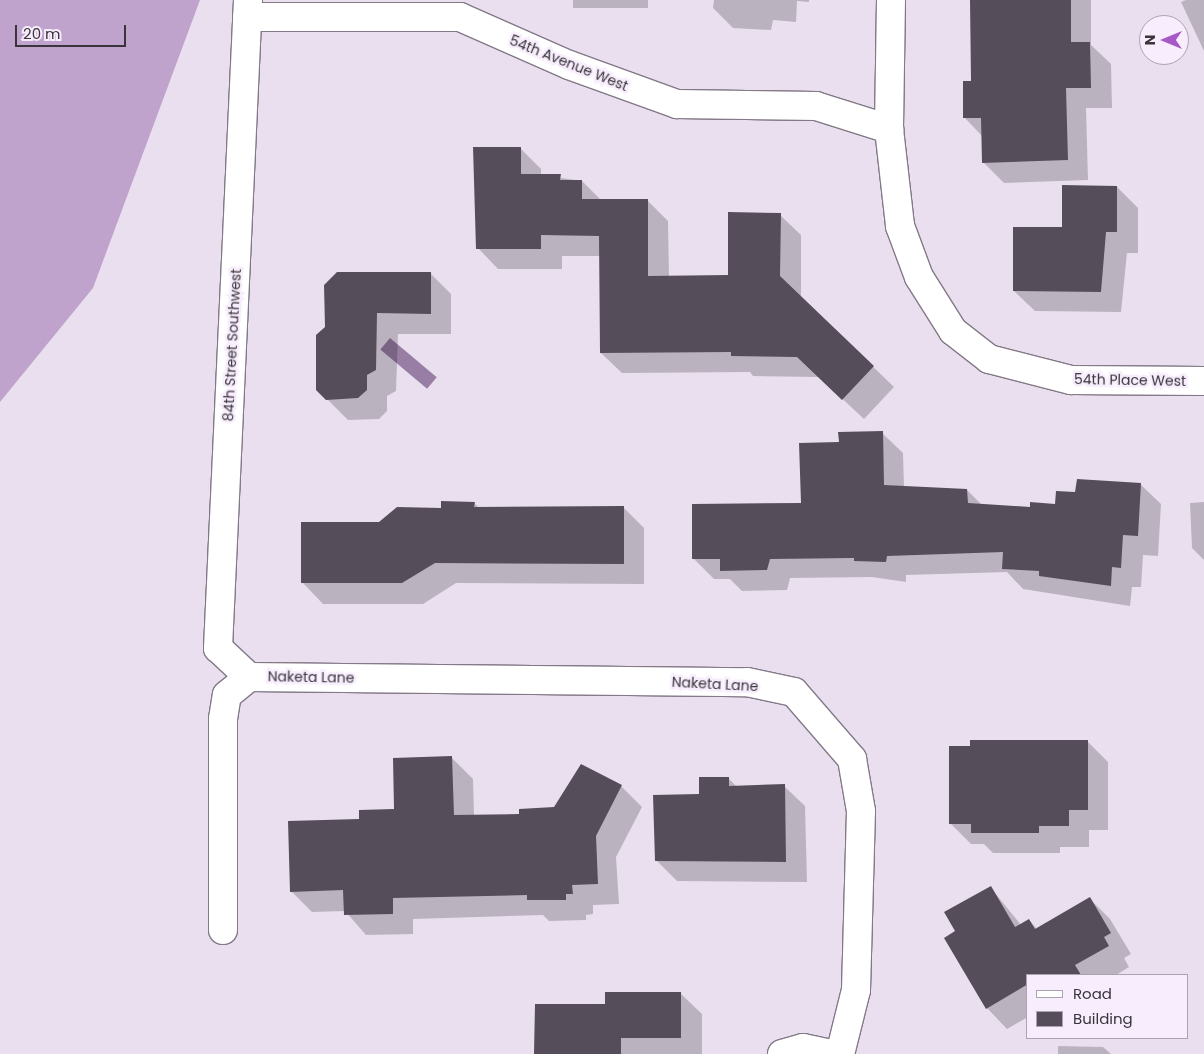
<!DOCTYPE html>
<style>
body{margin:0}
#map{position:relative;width:1204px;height:1054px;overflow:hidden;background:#eadfef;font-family:Poppins,sans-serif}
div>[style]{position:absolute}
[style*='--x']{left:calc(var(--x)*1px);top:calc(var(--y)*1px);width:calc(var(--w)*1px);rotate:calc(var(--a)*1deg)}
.forest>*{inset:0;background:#bfa3cc}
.water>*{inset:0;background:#987da4;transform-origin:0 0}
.shadow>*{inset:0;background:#0003;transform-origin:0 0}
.building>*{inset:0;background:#564d5a}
.roads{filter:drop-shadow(1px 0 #837987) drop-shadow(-1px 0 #837987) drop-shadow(0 1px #837987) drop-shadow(0 -1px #837987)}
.minor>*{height:28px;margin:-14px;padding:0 14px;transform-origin:14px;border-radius:14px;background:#fff}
span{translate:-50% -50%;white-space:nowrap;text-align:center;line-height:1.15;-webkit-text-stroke:5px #f7edfc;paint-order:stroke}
.street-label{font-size:14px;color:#39353b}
.legend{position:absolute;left:1026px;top:974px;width:162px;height:65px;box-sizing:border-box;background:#f7edfc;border:1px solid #aba3af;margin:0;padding:6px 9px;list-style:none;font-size:15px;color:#39353b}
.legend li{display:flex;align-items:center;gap:10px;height:25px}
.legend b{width:25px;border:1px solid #aba3af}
.north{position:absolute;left:1139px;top:15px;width:50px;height:50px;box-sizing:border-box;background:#f7edfc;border:1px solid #aba3af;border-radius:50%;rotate:270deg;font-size:14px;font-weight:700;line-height:20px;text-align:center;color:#39353b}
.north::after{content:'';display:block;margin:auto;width:18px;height:22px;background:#a757c7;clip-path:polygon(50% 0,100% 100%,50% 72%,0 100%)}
.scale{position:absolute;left:15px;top:25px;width:111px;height:22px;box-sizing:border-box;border:2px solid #39353b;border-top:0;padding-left:6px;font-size:15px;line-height:18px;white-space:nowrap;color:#39353b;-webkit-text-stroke:4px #f7edfc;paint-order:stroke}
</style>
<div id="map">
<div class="forest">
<div style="clip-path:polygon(0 0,200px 0,93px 288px,0 402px)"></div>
</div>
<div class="water">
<div style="left:390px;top:338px;width:61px;height:15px;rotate:40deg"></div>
</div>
<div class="shadow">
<div style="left:573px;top:0;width:75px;height:8px"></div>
<div style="clip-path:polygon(714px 0,809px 0,809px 2px,797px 1px,796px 22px,773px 20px,771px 30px,733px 28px,713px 8px)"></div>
<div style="clip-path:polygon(971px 0,1091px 0,1091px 45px,1111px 64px,1112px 108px,1086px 108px,1088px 180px,1004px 183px,983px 162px,982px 136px,965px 118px,972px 82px)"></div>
<div style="clip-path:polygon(1186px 0,1204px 0,1204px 51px,1181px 2px)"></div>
<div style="clip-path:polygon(520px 148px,541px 169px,541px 175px,582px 181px,601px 200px,647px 200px,668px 221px,669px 277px,729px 276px,780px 215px,801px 235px,801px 297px,894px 387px,864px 419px,819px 377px,753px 376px,750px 372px,622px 373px,601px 353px,601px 256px,562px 256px,562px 269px,498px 269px,478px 248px)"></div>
<div style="clip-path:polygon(1117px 187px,1138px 208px,1138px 253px,1127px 253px,1121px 312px,1035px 311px,1014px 291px,1064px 228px)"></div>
<div style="clip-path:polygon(430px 273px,451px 294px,451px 334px,398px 334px,396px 391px,387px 396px,387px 411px,379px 419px,348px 420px,317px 389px,317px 336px)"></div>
<div style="clip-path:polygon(882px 433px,903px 453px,904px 488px,967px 490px,982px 505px,1031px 509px,1056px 505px,1076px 493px,1140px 484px,1161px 504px,1158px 556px,1143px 555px,1141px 587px,1132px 587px,1130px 606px,1023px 589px,1007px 572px,906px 575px,906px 582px,872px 577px,790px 578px,787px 590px,742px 591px,730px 579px,714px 579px,694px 559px,802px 504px,840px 443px)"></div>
<div style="clip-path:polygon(1204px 502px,1204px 560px,1192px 548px,1190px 503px)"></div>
<div style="clip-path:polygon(474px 503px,479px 508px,623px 507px,644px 528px,644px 584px,456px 583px,423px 604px,323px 604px,303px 583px,380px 523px)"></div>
<div style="clip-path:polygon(1087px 741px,1108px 762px,1108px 830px,1089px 830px,1089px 847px,1060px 847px,1060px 853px,993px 853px,984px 844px,971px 844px,950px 823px)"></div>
<div style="clip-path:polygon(452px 758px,473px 779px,474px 816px,520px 816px,555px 809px,621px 786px,642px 807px,616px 857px,619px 904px,593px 905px,593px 914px,586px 915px,586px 920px,549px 921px,543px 915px,413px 919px,413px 934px,366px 935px,345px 911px,312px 912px,291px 891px,361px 820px,395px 810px)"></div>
<div style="clip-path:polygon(728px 778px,737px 787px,784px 786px,805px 806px,807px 882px,677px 881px,656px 860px,700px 795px)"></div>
<div style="clip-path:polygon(990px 887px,1021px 925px,1029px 920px,1037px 929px,1089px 898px,1110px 919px,1131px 954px,1124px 958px,1129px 967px,1116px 975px,1028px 975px,1028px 1017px,1007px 1029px,987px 1008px,957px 932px)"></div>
<div style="clip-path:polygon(681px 994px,702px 1014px,702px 1054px,535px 1054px,606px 1005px)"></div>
<div style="clip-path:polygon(1058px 1046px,1103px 1047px,1111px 1054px,1058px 1054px)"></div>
</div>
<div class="building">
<div style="clip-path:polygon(970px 0,1071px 0,1071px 42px,1090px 42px,1091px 88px,1066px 88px,1068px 160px,982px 163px,981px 118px,963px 118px,963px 81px,971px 81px)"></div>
<div style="clip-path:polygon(473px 147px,521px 147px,521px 174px,561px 174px,560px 180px,582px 180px,582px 199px,648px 199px,648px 276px,728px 275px,728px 212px,781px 213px,780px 276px,874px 366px,842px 400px,797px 357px,731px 356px,731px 352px,600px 353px,599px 236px,541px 235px,541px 249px,476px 249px)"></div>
<div style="clip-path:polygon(1062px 185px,1117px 186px,1117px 232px,1106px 232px,1101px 292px,1013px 291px,1013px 227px,1062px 227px)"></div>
<div style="clip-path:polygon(337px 272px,431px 272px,431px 314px,377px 313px,376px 370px,367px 375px,367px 390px,358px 398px,326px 400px,316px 390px,316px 335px,325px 327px,324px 285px)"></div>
<div style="clip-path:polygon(883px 431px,884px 485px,967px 489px,968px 503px,1030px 507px,1030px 502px,1055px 504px,1056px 491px,1075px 492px,1077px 479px,1141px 483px,1138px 536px,1123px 535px,1121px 568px,1112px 567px,1111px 586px,1039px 576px,1039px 571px,1002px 569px,1003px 552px,887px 556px,886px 562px,854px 561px,854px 558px,770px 559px,767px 570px,720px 571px,720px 559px,692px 559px,692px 504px,801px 503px,799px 443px,839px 442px,838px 432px)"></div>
<div style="clip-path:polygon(441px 501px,475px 502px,474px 507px,624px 506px,624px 564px,435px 563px,402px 583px,301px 583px,301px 522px,379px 522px,397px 507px,441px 508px)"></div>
<div style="clip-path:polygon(970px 740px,1088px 740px,1088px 810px,1069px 810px,1069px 826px,1039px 826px,1039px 833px,971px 833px,971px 824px,949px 824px,949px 746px,970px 746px)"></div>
<div style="clip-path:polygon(452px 756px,454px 815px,519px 814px,519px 809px,554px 807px,581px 764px,622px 785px,596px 836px,598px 884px,572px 885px,573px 894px,566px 894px,566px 900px,527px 900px,527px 895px,393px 898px,393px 914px,344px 915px,343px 890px,290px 892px,288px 821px,359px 819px,359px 810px,394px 809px,393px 758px)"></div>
<div style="clip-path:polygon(699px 777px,729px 777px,729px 786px,785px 784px,786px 862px,655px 861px,653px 795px,699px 794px)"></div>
<div style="clip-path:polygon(991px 886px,1015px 927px,1029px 919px,1035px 929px,1090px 897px,1111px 933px,1104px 937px,1109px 946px,1075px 965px,1081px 975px,1028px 975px,1028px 984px,986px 1009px,944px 938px,955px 931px,944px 912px)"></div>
<div style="clip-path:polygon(605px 992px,681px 992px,681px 1038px,621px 1038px,621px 1054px,534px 1054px,535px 1004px,605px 1004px)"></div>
</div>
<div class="roads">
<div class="minor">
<div style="--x:248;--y:0;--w:649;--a:92.65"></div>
<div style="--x:218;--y:648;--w:42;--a:43.1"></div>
<div style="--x:891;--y:0;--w:129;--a:90.9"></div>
<div style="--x:889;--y:129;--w:98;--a:83.5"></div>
<div style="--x:900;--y:226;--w:54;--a:69.6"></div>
<div style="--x:919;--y:277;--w:64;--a:57.8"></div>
<div style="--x:953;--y:331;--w:46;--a:37.9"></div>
<div style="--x:989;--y:359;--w:85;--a:14.4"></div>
<div style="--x:1071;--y:380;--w:133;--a:0.4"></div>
<div style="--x:247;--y:17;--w:213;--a:0"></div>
<div style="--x:460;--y:17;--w:119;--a:23.8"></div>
<div style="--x:569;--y:65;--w:115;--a:19.9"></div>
<div style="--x:677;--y:104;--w:139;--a:0.8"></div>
<div style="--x:816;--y:106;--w:77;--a:17.5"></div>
<div style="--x:249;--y:677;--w:498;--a:0.6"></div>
<div style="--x:747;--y:682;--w:48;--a:12"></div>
<div style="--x:794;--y:692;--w:89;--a:49.1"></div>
<div style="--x:852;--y:759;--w:53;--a:80.2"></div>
<div style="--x:861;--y:811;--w:179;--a:91.6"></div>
<div style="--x:856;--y:990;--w:66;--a:104"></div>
<div style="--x:223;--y:930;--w:211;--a:-90"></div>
<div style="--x:223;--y:719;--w:24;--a:-81"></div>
<div style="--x:227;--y:695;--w:28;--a:-39"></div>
<div style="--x:782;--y:1054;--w:22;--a:-16"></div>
<div style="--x:803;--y:1048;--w:30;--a:12"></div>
</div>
</div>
<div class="street-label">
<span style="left:569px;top:63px;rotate:22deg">54th Avenue West</span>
<span style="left:232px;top:345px;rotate:-87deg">84th Street Southwest</span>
<span style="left:1130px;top:380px;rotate:1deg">54th Place West</span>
<span style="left:311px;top:677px;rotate:1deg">Naketa Lane</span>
<span style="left:715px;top:684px;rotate:3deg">Naketa Lane</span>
</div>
<ul class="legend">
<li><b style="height:6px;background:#fff"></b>Road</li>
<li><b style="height:14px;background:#564d5a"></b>Building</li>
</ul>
<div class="north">N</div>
<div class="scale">20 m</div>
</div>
